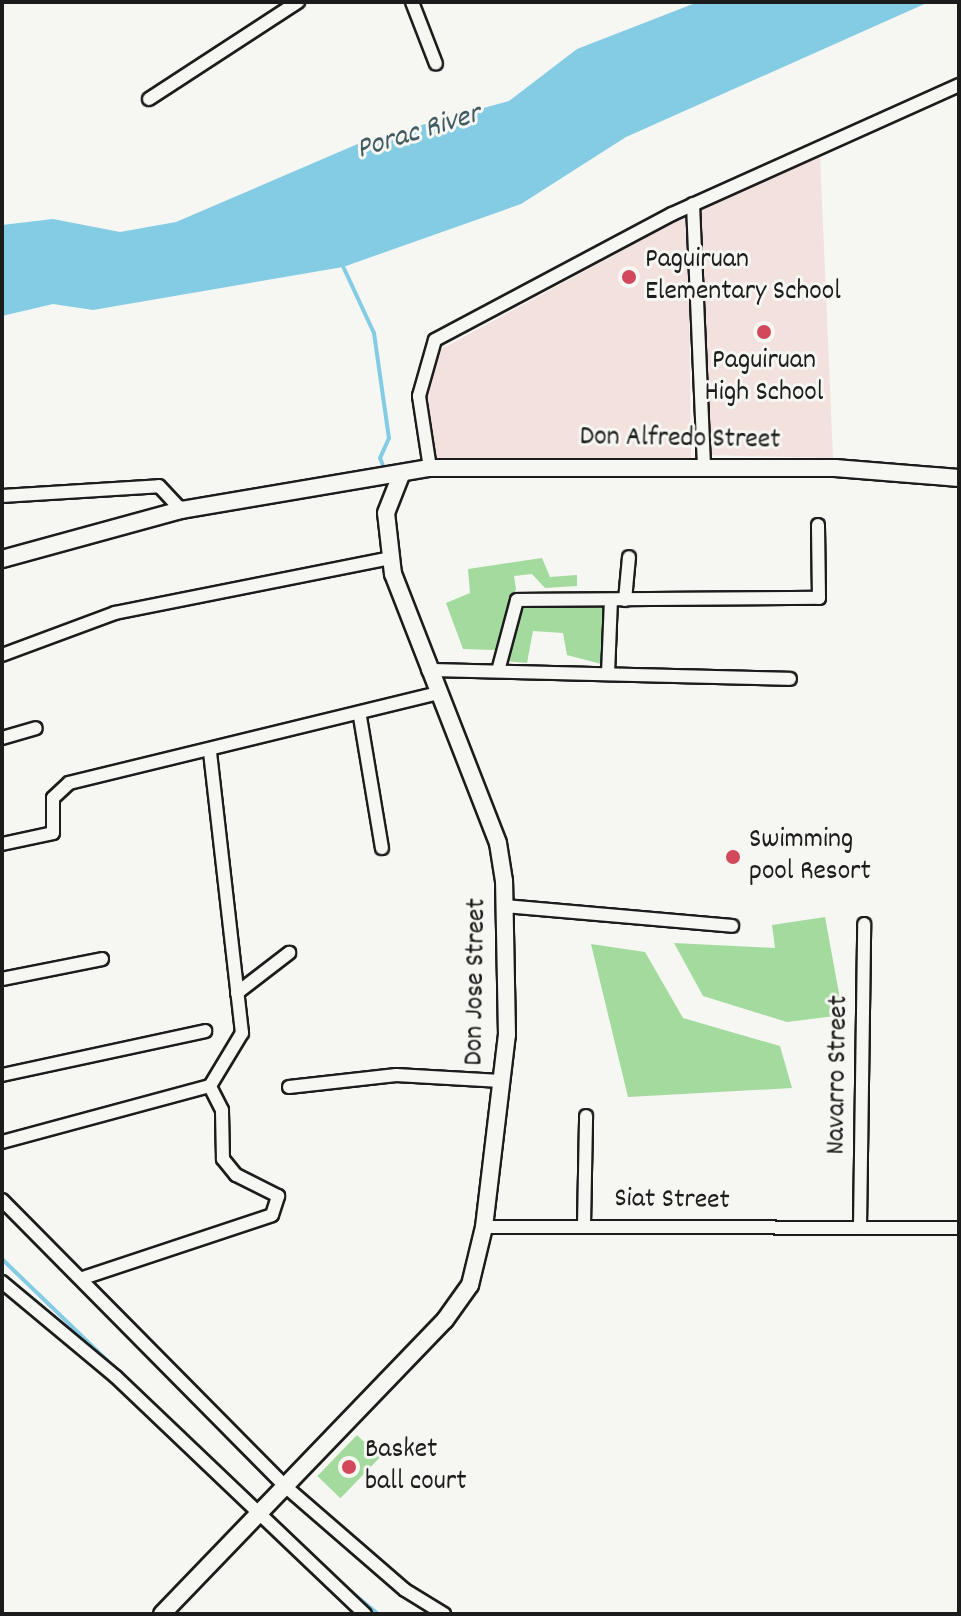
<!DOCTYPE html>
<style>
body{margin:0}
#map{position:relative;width:961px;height:1616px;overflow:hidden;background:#f6f6f2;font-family:Dekko,sans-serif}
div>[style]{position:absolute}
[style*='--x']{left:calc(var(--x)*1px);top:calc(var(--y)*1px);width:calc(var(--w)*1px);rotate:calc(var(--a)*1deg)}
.built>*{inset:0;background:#f3e1dd}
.green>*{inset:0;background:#a3da9d;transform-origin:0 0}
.water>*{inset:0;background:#83cce4}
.stream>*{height:4px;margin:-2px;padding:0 2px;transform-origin:2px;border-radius:2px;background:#83cce4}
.roads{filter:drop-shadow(2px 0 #1c1c1c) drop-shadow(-2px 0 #1c1c1c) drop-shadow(0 2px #1c1c1c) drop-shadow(0 -2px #1c1c1c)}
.minor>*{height:12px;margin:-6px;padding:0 6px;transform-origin:6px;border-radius:6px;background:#f6f6f2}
.tertiary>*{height:16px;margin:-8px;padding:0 8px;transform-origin:8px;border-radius:8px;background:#f6f6f2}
.dots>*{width:22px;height:22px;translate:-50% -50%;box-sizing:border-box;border:4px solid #f6f6f2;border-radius:50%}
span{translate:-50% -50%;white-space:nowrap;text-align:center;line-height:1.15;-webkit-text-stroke:6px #f6f6f2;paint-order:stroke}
.poi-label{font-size:28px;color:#1c1c1c}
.left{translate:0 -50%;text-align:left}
.street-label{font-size:28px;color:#1c1c1c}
.water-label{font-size:30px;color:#405a62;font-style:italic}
.frame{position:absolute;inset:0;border:4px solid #1c1c1c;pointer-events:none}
</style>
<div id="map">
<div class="built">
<div style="clip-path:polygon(820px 156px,833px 458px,703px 455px,698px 209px)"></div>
<div style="clip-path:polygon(688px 215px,691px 460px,430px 460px,425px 383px,436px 352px)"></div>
</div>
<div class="green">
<div style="clip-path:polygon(542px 558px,550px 577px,577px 575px,577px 586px,545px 588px,532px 574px,514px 576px,516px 589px,495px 650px,463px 649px,446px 603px,470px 593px,468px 569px)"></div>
<div style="clip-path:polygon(522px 604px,604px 607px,605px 665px,567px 655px,563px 633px,533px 631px,527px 663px,505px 661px)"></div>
<div style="clip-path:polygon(825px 917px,843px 1015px,787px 1022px,703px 996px,674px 943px,775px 948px,772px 925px)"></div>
<div style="clip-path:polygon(591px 944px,645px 952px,683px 1018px,780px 1046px,792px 1088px,628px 1097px)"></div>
<div style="left:357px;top:1435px;width:32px;height:57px;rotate:44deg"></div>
</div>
<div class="water">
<div style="clip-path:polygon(698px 2px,929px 2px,626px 137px,521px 204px,343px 267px,93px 310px,53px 304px,2px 316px,2px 225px,53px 219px,120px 232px,176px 222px,367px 140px,509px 101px,577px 49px)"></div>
</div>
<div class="stream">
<div style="--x:341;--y:262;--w:78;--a:65.1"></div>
<div style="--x:374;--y:333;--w:106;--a:81.9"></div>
<div style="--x:389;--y:438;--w:22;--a:114"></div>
<div style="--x:380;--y:458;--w:14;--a:69"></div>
<div style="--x:2;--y:1259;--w:165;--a:44"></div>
<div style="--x:338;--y:1581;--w:52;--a:39.5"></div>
</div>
<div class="roads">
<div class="minor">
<div style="--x:412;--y:2;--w:66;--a:68.8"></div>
<div style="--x:149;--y:99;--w:178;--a:-33.1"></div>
<div style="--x:693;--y:204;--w:264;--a:87.6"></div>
<div style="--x:430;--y:468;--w:73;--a:-98.7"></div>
<div style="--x:419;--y:396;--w:58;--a:-74.1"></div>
<div style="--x:435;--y:340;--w:268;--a:-28"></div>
<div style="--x:672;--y:214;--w:315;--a:-24.2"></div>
<div style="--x:2;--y:496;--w:157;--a:-3.6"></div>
<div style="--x:159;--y:486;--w:33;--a:47"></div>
<div style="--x:625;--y:600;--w:43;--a:-84.7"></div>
<div style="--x:2;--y:655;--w:121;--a:-20.4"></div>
<div style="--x:115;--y:613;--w:281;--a:-11.3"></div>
<div style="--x:428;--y:670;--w:362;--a:1.4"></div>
<div style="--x:498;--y:671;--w:73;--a:-75"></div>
<div style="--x:517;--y:600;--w:302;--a:-0.4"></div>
<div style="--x:819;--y:598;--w:73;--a:-90.8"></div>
<div style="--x:608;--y:674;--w:74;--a:-87.7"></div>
<div style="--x:360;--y:717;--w:133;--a:80.5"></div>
<div style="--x:2;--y:738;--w:35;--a:-16"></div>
<div style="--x:2;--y:844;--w:52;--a:-12.2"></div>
<div style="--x:53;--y:833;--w:35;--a:-90"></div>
<div style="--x:53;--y:798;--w:22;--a:-43"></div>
<div style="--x:69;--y:783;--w:381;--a:-13.7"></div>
<div style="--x:505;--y:906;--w:228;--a:5"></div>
<div style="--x:2;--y:979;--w:102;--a:-11.3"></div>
<div style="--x:237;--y:993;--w:66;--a:-37.6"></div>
<div style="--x:2;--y:1075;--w:208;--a:-12.2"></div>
<div style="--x:289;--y:1087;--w:108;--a:-6.4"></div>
<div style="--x:396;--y:1075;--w:105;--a:3.3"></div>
<div style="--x:2;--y:1142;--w:215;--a:-15.1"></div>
<div style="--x:210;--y:1086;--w:62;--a:-58.9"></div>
<div style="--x:242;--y:1033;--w:284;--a:-96.5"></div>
<div style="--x:2;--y:1200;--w:404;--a:45.3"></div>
<div style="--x:286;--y:1487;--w:157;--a:40.9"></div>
<div style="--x:405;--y:1590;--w:46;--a:31.6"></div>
<div style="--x:584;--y:1225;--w:109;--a:-88.9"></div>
<div style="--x:484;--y:1227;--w:475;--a:0.1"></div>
<div style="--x:860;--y:1227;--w:303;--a:-89.2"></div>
<div style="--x:83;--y:1278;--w:199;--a:-18.4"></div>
<div style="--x:272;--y:1215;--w:20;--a:-72"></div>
<div style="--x:278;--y:1196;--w:47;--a:-153.4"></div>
<div style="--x:236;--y:1175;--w:21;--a:-129"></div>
<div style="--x:223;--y:1159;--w:49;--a:-91.2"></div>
<div style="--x:222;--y:1110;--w:27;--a:-117"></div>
<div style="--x:2;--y:1282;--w:148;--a:39.8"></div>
<div style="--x:116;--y:1377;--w:344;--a:43.6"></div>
</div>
<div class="tertiary">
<div style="--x:2;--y:559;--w:186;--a:-15.3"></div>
<div style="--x:181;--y:510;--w:253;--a:-9.6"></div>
<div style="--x:430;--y:468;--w:405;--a:0"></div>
<div style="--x:835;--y:468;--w:124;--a:4.6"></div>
<div style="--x:162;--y:1614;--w:408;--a:-46.1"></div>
<div style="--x:445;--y:1320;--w:43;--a:-54.5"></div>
<div style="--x:470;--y:1285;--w:60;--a:-76.4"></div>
<div style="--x:484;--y:1227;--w:193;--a:-83.2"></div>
<div style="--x:507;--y:1035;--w:154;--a:-91.1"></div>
<div style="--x:504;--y:881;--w:38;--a:-99"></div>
<div style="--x:498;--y:843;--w:289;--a:-111.3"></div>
<div style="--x:393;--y:574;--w:61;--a:-96.5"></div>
<div style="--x:386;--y:513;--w:41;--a:-68.5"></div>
</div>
</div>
<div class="dots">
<div style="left:629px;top:277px;background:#d1495b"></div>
<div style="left:764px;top:332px;background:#d1495b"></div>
<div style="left:733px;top:857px;background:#d1495b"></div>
<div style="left:349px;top:1467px;background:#d1495b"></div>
</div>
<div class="poi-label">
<span class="left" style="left:645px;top:277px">Paguiruan<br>Elementary School</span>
<span style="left:764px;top:378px">Paguiruan<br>High School</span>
<span class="left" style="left:749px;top:857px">Swimming<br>pool Resort</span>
<span class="left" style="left:365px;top:1467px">Basket<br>ball court</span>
</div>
<div class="street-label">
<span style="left:680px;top:440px;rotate:1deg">Don Alfredo Street</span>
<span style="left:477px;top:982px;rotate:-89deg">Don Jose Street</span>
<span style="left:839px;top:1075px;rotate:-89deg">Navarro Street</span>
<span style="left:672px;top:1201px;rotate:1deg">Siat Street</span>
</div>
<div class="water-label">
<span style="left:419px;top:134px;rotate:-17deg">Porac River</span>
</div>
<div class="frame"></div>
</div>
